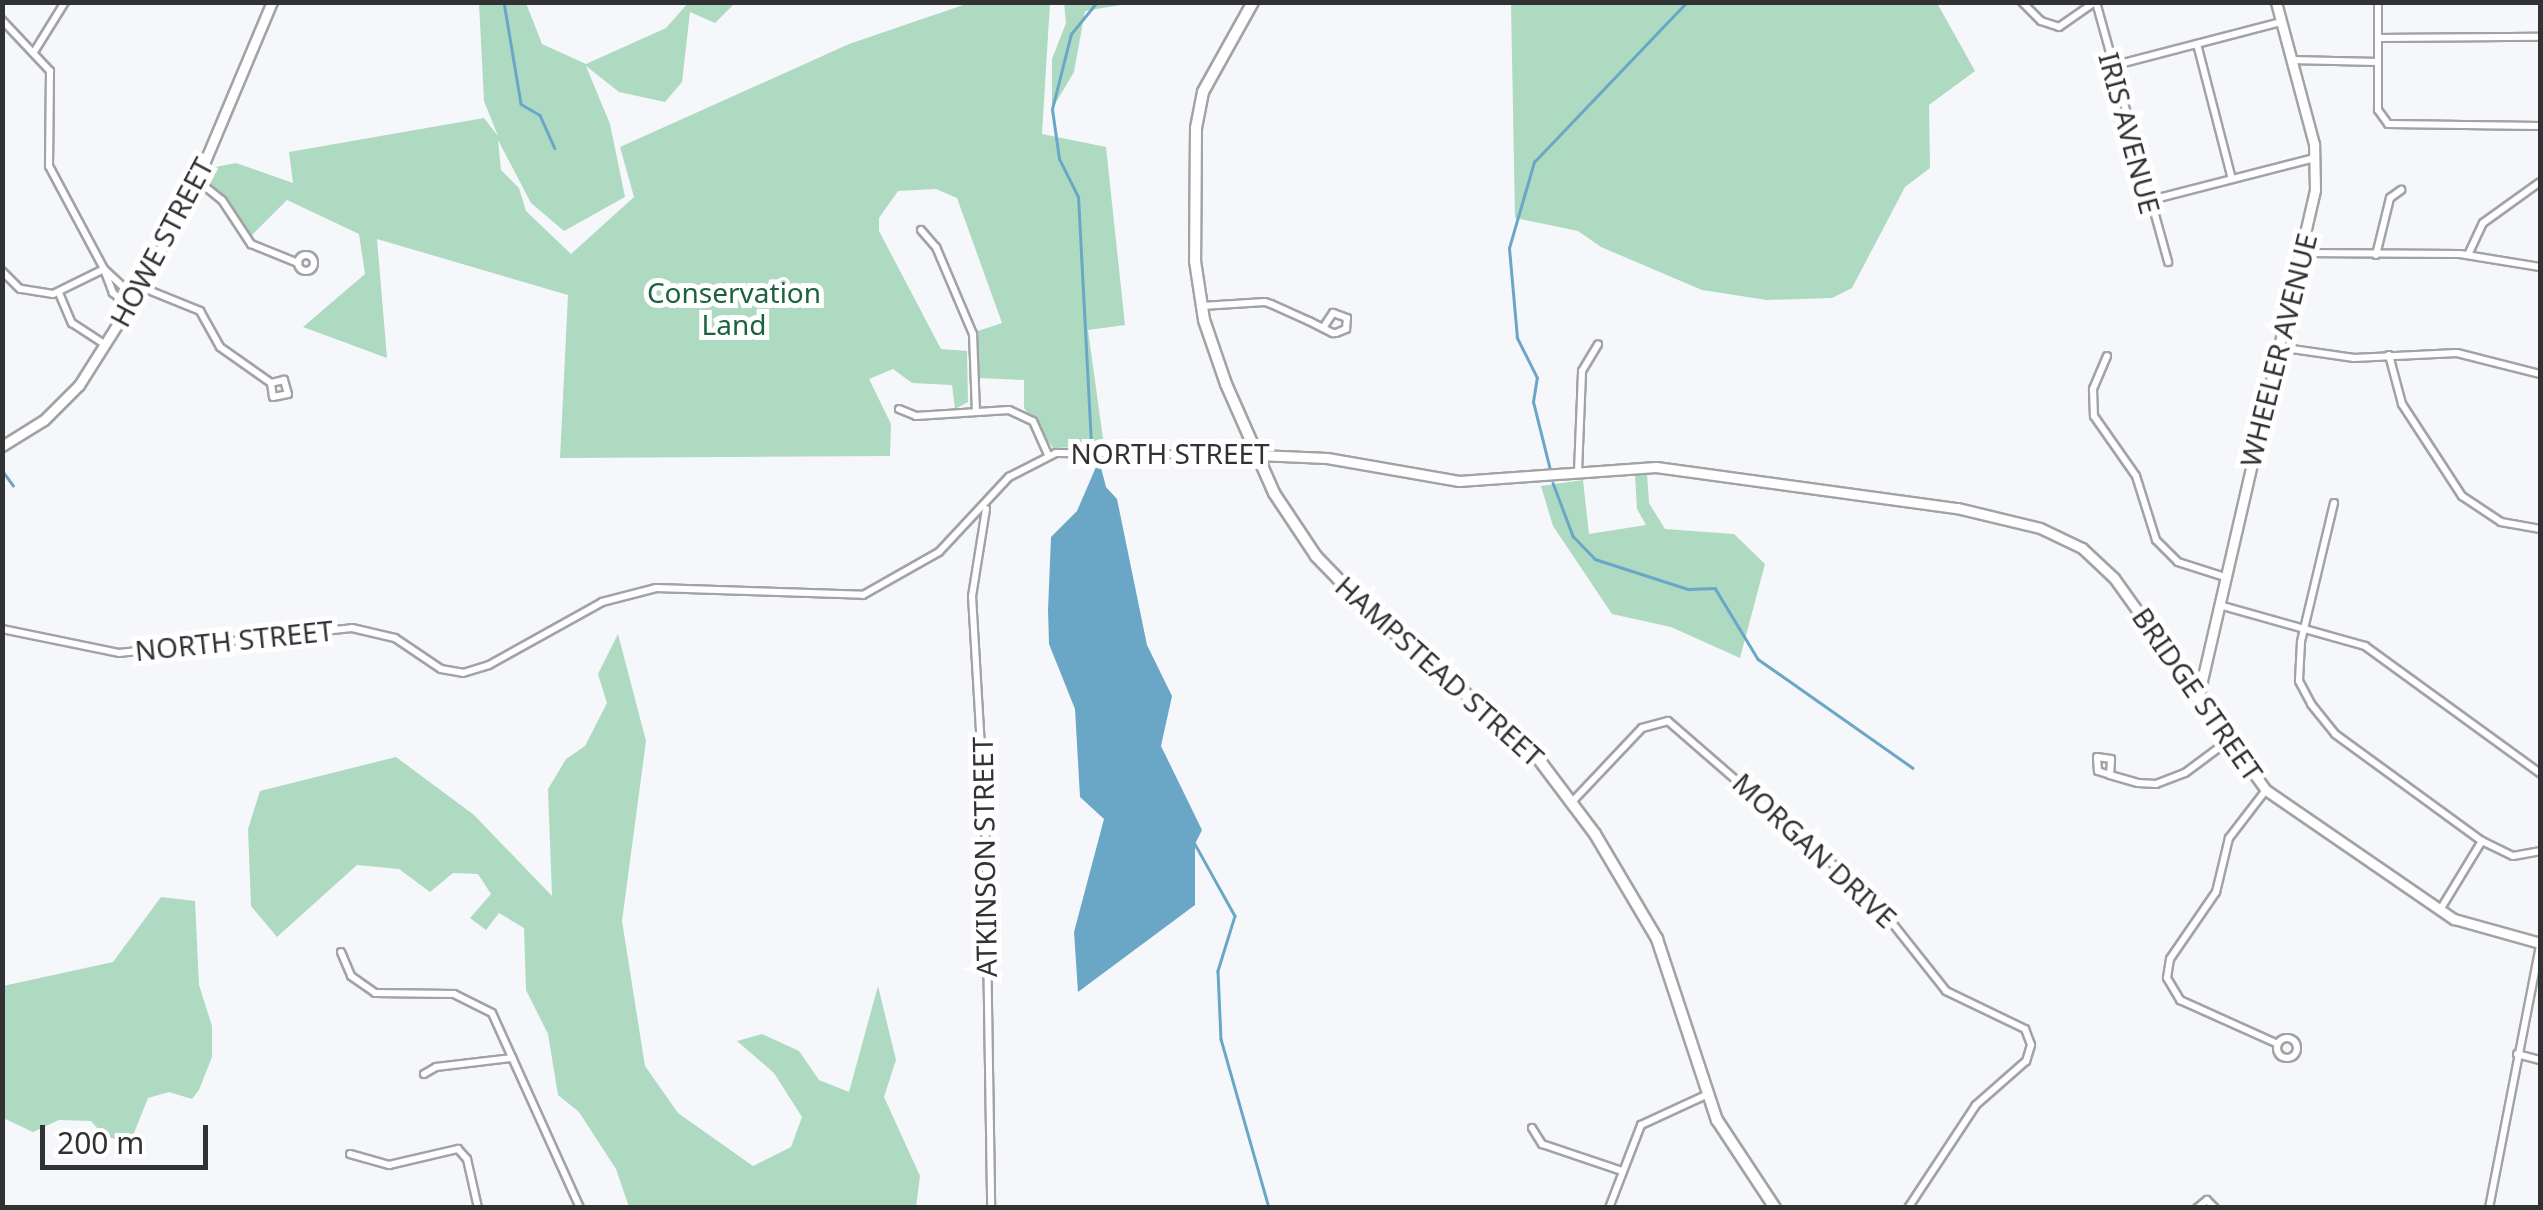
<!DOCTYPE html>
<style>
body{margin:0}
#map{position:relative;width:2543px;height:1210px;overflow:hidden;background:#f6f7fa;font-family:"Noto Sans",sans-serif}
div>[style]{position:absolute}
[style*='--x']{left:calc(var(--x)*1px);top:calc(var(--y)*1px);width:calc(var(--w)*1px);rotate:calc(var(--a)*1deg)}
.green>*{inset:0;background:#aedac1}
.water>*{inset:0;background:#6aa7c6}
.stream>*{height:2.5px;margin:-1.25px;padding:0 1.25px;transform-origin:1.25px;border-radius:1.25px;background:#6aa7c6}
.roads{filter:drop-shadow(2px 0 #a2a3a6) drop-shadow(-2px 0 #a2a3a6) drop-shadow(0 2px #a2a3a6) drop-shadow(0 -2px #a2a3a6)}
.minor>*{height:6px;margin:-3px;padding:0 3px;transform-origin:3px;border-radius:3px;background:#fff}
.minor>.ring{margin:-3px;padding:0;box-sizing:content-box;background:none;border:6px solid #fff;border-radius:50%}
.tertiary>*{height:9px;margin:-4.5px;padding:0 4.5px;transform-origin:4.5px;border-radius:4.5px;background:#fff}
.secondary>*{height:10px;margin:-5px;padding:0 5px;transform-origin:5px;border-radius:5px;background:#fff}
span{translate:-50% -50%;white-space:nowrap;text-align:center;line-height:1.15;-webkit-text-stroke:10px #fff;paint-order:stroke}
.street-label{font-size:28px;color:#313233}
.park-label{font-size:28px;color:#1b6243}
.frame{position:absolute;inset:0;border:5px solid #313233;pointer-events:none}
.scale{position:absolute;left:40px;top:1125px;width:168px;height:45px;box-sizing:border-box;border:5px solid #313233;border-top:0;padding-left:12px;font-size:30px;line-height:35px;white-space:nowrap;color:#313233;-webkit-text-stroke:8px #fff;paint-order:stroke}
</style>
<div id="map">
<div class="green">
<div style="clip-path:polygon(479px 3px,526px 3px,542px 44px,586px 64px,666px 28px,688px 3px,735px 3px,715px 23px,690px 12px,682px 82px,665px 102px,619px 92px,586px 66px,610px 124px,625px 197px,564px 231px,531px 203px,498px 140px,501px 170px,519px 188px,526px 211px,571px 254px,634px 197px,620px 147px,849px 44px,969px 3px,1050px 3px,1042px 134px,1106px 147px,1125px 325px,1088px 330px,1104px 446px,1053px 448px,1024px 408px,1024px 380px,979px 378px,978px 331px,1002px 323px,957px 198px,936px 189px,898px 191px,879px 218px,879px 231px,941px 349px,967px 351px,968px 402px,955px 409px,952px 385px,912px 383px,893px 369px,869px 379px,891px 424px,890px 456px,560px 458px,568px 295px,377px 239px,387px 358px,303px 327px,365px 274px,359px 234px,287px 200px,250px 237px,210px 183px,210px 168px,236px 163px,293px 183px,289px 152px,484px 118px,498px 136px,484px 101px)"></div>
<div style="clip-path:polygon(1064px 3px,1132px 3px,1085px 11px,1074px 72px,1052px 109px,1052px 59px,1066px 23px)"></div>
<div style="clip-path:polygon(1511px 3px,1937px 3px,1975px 71px,1929px 105px,1930px 168px,1905px 187px,1852px 288px,1832px 298px,1767px 300px,1702px 290px,1601px 247px,1578px 231px,1515px 218px)"></div>
<div style="clip-path:polygon(1647px 474px,1649px 503px,1665px 529px,1734px 534px,1765px 564px,1740px 658px,1671px 627px,1612px 614px,1553px 526px,1541px 486px,1583px 480px,1589px 534px,1646px 525px,1637px 509px,1635px 475px)"></div>
<div style="clip-path:polygon(618px 634px,646px 741px,622px 921px,645px 1066px,678px 1113px,753px 1166px,791px 1147px,802px 1117px,774px 1073px,737px 1041px,762px 1034px,799px 1051px,819px 1080px,849px 1092px,878px 986px,896px 1060px,884px 1097px,920px 1176px,916px 1207px,629px 1207px,616px 1169px,579px 1112px,558px 1095px,548px 1034px,526px 990px,524px 928px,499px 913px,486px 930px,470px 918px,491px 894px,478px 874px,453px 873px,430px 892px,399px 869px,357px 865px,277px 937px,251px 906px,248px 829px,260px 791px,396px 757px,474px 815px,552px 896px,548px 789px,566px 759px,585px 746px,607px 703px,598px 674px)"></div>
<div style="clip-path:polygon(161px 897px,195px 901px,199px 985px,212px 1026px,212px 1057px,199px 1090px,192px 1099px,169px 1092px,148px 1098px,130px 1143px,104px 1136px,91px 1121px,59px 1120px,33px 1132px,3px 1118px,3px 986px,113px 962px)"></div>
</div>
<div class="water">
<div style="clip-path:polygon(1099px 460px,1106px 487px,1117px 499px,1147px 645px,1172px 696px,1161px 746px,1202px 830px,1195px 844px,1195px 905px,1078px 992px,1074px 932px,1104px 819px,1080px 797px,1075px 709px,1049px 644px,1048px 610px,1051px 537px,1077px 511px)"></div>
</div>
<div class="stream">
<div style="--x:504;--y:2;--w:103;--a:80.5"></div>
<div style="--x:521;--y:104;--w:22;--a:30"></div>
<div style="--x:540;--y:115;--w:36;--a:66"></div>
<div style="--x:1091;--y:444;--w:247;--a:-93"></div>
<div style="--x:1078;--y:197;--w:42;--a:-116.6"></div>
<div style="--x:1059;--y:159;--w:50;--a:-98"></div>
<div style="--x:1052;--y:109;--w:77;--a:-75.8"></div>
<div style="--x:1071;--y:34;--w:41;--a:-50.9"></div>
<div style="--x:2;--y:470;--w:19;--a:54"></div>
<div style="--x:1550;--y:470;--w:70;--a:-104"></div>
<div style="--x:1533;--y:402;--w:24;--a:-81"></div>
<div style="--x:1537;--y:378;--w:45;--a:-116.6"></div>
<div style="--x:1517;--y:338;--w:90;--a:-95.1"></div>
<div style="--x:1509;--y:248;--w:90;--a:-73.8"></div>
<div style="--x:1534;--y:162;--w:221;--a:-46.3"></div>
<div style="--x:1553;--y:483;--w:57;--a:69.3"></div>
<div style="--x:1573;--y:536;--w:32;--a:46"></div>
<div style="--x:1595;--y:559;--w:98;--a:17.9"></div>
<div style="--x:1688;--y:589;--w:27;--a:-2"></div>
<div style="--x:1715;--y:588;--w:83;--a:58.8"></div>
<div style="--x:1758;--y:659;--w:189;--a:35.1"></div>
<div style="--x:1195;--y:844;--w:82;--a:60.9"></div>
<div style="--x:1235;--y:916;--w:58;--a:107.2"></div>
<div style="--x:1218;--y:971;--w:68;--a:87.5"></div>
<div style="--x:1221;--y:1039;--w:176;--a:74.1"></div>
</div>
<div class="roads">
<div class="minor">
<div style="--x:2022;--y:2;--w:27;--a:45"></div>
<div style="--x:2041;--y:21;--w:19;--a:18"></div>
<div style="--x:2059;--y:27;--w:44;--a:-34.8"></div>
<div style="--x:2096;--y:2;--w:270;--a:74.5"></div>
<div style="--x:2;--y:20;--w:70;--a:46.7"></div>
<div style="--x:50;--y:71;--w:95;--a:90.6"></div>
<div style="--x:49;--y:166;--w:117;--a:61.9"></div>
<div style="--x:104;--y:269;--w:57;--a:153.9"></div>
<div style="--x:53;--y:294;--w:33;--a:-171"></div>
<div style="--x:20;--y:289;--w:25;--a:-135"></div>
<div style="--x:2378;--y:38;--w:162;--a:-0.4"></div>
<div style="--x:2197;--y:44;--w:139;--a:75.5"></div>
<div style="--x:34;--y:52;--w:59;--a:-58.2"></div>
<div style="--x:2291;--y:60;--w:87;--a:1.3"></div>
<div style="--x:2378;--y:62;--w:48;--a:90"></div>
<div style="--x:2378;--y:110;--w:17;--a:54"></div>
<div style="--x:2388;--y:124;--w:152;--a:0.8"></div>
<div style="--x:2378;--y:62;--w:60;--a:-90"></div>
<div style="--x:2112;--y:66;--w:175;--a:-14.6"></div>
<div style="--x:197;--y:180;--w:32;--a:39"></div>
<div style="--x:222;--y:200;--w:53;--a:56.6"></div>
<div style="--x:251;--y:244;--w:51;--a:22"></div>
<div style="--x:2147;--y:201;--w:173;--a:-14.4"></div>
<div style="--x:921;--y:230;--w:23;--a:49"></div>
<div style="--x:936;--y:247;--w:95;--a:67"></div>
<div style="--x:973;--y:334;--w:78;--a:87.8"></div>
<div style="--x:2301;--y:253;--w:159;--a:0.4"></div>
<div style="--x:2460;--y:254;--w:81;--a:9.2"></div>
<div style="--x:2376;--y:255;--w:59;--a:-76.2"></div>
<div style="--x:2390;--y:198;--w:14;--a:-36"></div>
<div style="--x:2468;--y:255;--w:35;--a:-65"></div>
<div style="--x:2483;--y:223;--w:70;--a:-35.7"></div>
<div class="ring" style="left:298px;top:255px;width:10px;height:10px"></div>
<div style="--x:141;--y:287;--w:64;--a:22.1"></div>
<div style="--x:200;--y:311;--w:41;--a:60.9"></div>
<div style="--x:220;--y:347;--w:62;--a:35.2"></div>
<div style="--x:271;--y:383;--w:14;--a:82"></div>
<div style="--x:273;--y:397;--w:15;--a:-11"></div>
<div style="--x:288;--y:394;--w:15;--a:-106"></div>
<div style="--x:284;--y:380;--w:13;--a:167"></div>
<div style="--x:59;--y:293;--w:33;--a:67"></div>
<div style="--x:72;--y:323;--w:38;--a:33"></div>
<div style="--x:129;--y:306;--w:21;--a:-141"></div>
<div style="--x:113;--y:293;--w:26;--a:-111"></div>
<div style="--x:104;--y:269;--w:41;--a:43"></div>
<div style="--x:1202;--y:306;--w:63;--a:-3.6"></div>
<div style="--x:1265;--y:302;--w:6;--a:18"></div>
<div style="--x:1271;--y:304;--w:42;--a:24.1"></div>
<div style="--x:1309;--y:321;--w:27;--a:27"></div>
<div style="--x:1333;--y:333;--w:3;--a:0"></div>
<div style="--x:1336;--y:333;--w:11;--a:-22"></div>
<div style="--x:1346;--y:329;--w:11;--a:-85"></div>
<div style="--x:1347;--y:318;--w:15;--a:-160"></div>
<div style="--x:1333;--y:313;--w:18;--a:124"></div>
<div style="--x:2278;--y:347;--w:77;--a:8.2"></div>
<div style="--x:2354;--y:358;--w:103;--a:-2.8"></div>
<div style="--x:2457;--y:353;--w:86;--a:14.2"></div>
<div style="--x:2389;--y:355;--w:51;--a:75.1"></div>
<div style="--x:2402;--y:404;--w:110;--a:56.9"></div>
<div style="--x:2462;--y:496;--w:47;--a:33.7"></div>
<div style="--x:2501;--y:522;--w:40;--a:10"></div>
<div style="--x:2107;--y:356;--w:36;--a:113"></div>
<div style="--x:2093;--y:389;--w:27;--a:88"></div>
<div style="--x:2094;--y:416;--w:73;--a:55"></div>
<div style="--x:2136;--y:476;--w:67;--a:72.6"></div>
<div style="--x:2156;--y:540;--w:31;--a:45"></div>
<div style="--x:2178;--y:562;--w:49;--a:17.7"></div>
<div style="--x:899;--y:409;--w:18;--a:22"></div>
<div style="--x:916;--y:416;--w:93;--a:-3.7"></div>
<div style="--x:1009;--y:410;--w:26;--a:25"></div>
<div style="--x:1033;--y:421;--w:37;--a:66"></div>
<div style="--x:1578;--y:472;--w:101;--a:-87.7"></div>
<div style="--x:1582;--y:371;--w:31;--a:-59"></div>
<div style="--x:2334;--y:503;--w:143;--a:103.4"></div>
<div style="--x:2301;--y:642;--w:39;--a:93"></div>
<div style="--x:2299;--y:681;--w:26;--a:62"></div>
<div style="--x:2311;--y:704;--w:38;--a:51"></div>
<div style="--x:2335;--y:734;--w:182;--a:36.1"></div>
<div style="--x:2482;--y:841;--w:34;--a:26"></div>
<div style="--x:2513;--y:856;--w:27;--a:-10"></div>
<div style="--x:986;--y:509;--w:88;--a:99.1"></div>
<div style="--x:972;--y:596;--w:217;--a:86.6"></div>
<div style="--x:985;--y:813;--w:395;--a:89.1"></div>
<div style="--x:2219;--y:605;--w:152;--a:15.7"></div>
<div style="--x:2365;--y:646;--w:216;--a:36"></div>
<div style="--x:2;--y:629;--w:119;--a:11.6"></div>
<div style="--x:119;--y:653;--w:234;--a:-6.1"></div>
<div style="--x:352;--y:628;--w:44;--a:13.1"></div>
<div style="--x:395;--y:638;--w:55;--a:34"></div>
<div style="--x:441;--y:669;--w:22;--a:10"></div>
<div style="--x:463;--y:673;--w:27;--a:-17"></div>
<div style="--x:489;--y:665;--w:129;--a:-29.1"></div>
<div style="--x:602;--y:602;--w:56;--a:-14.5"></div>
<div style="--x:656;--y:588;--w:207;--a:1.9"></div>
<div style="--x:863;--y:595;--w:87;--a:-29.5"></div>
<div style="--x:939;--y:552;--w:103;--a:-47"></div>
<div style="--x:1009;--y:477;--w:53;--a:-27.1"></div>
<div style="--x:1056;--y:453;--w:200;--a:0.6"></div>
<div style="--x:2110;--y:775;--w:16;--a:-86"></div>
<div style="--x:2111;--y:759;--w:14;--a:-172"></div>
<div style="--x:2097;--y:757;--w:14;--a:86"></div>
<div style="--x:2098;--y:771;--w:13;--a:18"></div>
<div style="--x:2110;--y:775;--w:29;--a:16"></div>
<div style="--x:2138;--y:783;--w:18;--a:3"></div>
<div style="--x:2156;--y:784;--w:31;--a:-21"></div>
<div style="--x:2185;--y:773;--w:54;--a:-36.7"></div>
<div style="--x:2266;--y:790;--w:61;--a:127.6"></div>
<div style="--x:2229;--y:838;--w:56;--a:103.5"></div>
<div style="--x:2216;--y:892;--w:81;--a:124.5"></div>
<div style="--x:2170;--y:959;--w:19;--a:99"></div>
<div style="--x:2167;--y:978;--w:26;--a:59"></div>
<div style="--x:2180;--y:1000;--w:107;--a:24.2"></div>
<div style="--x:1572;--y:802;--w:102;--a:-46.6"></div>
<div style="--x:1642;--y:728;--w:27;--a:-15"></div>
<div style="--x:1668;--y:721;--w:273;--a:41"></div>
<div style="--x:1874;--y:900;--w:116;--a:51.6"></div>
<div style="--x:1946;--y:991;--w:88;--a:25.7"></div>
<div style="--x:2025;--y:1029;--w:17;--a:69"></div>
<div style="--x:2031;--y:1045;--w:17;--a:107"></div>
<div style="--x:2026;--y:1061;--w:67;--a:138.7"></div>
<div style="--x:1976;--y:1105;--w:123;--a:123.4"></div>
<div style="--x:2440;--y:910;--w:81;--a:-58.7"></div>
<div style="--x:341;--y:952;--w:26;--a:67"></div>
<div style="--x:351;--y:976;--w:29;--a:35"></div>
<div style="--x:375;--y:993;--w:79;--a:0.7"></div>
<div style="--x:454;--y:994;--w:42;--a:26.6"></div>
<div style="--x:492;--y:1013;--w:214;--a:65.7"></div>
<div class="ring" style="left:2277px;top:1038px;width:14px;height:14px"></div>
<div style="--x:2517;--y:1054;--w:24;--a:15"></div>
<div style="--x:424;--y:1074;--w:14;--a:-30"></div>
<div style="--x:436;--y:1067;--w:77;--a:-6.8"></div>
<div style="--x:1532;--y:1128;--w:19;--a:58"></div>
<div style="--x:1542;--y:1144;--w:84;--a:18.6"></div>
<div style="--x:350;--y:1154;--w:41;--a:15.8"></div>
<div style="--x:389;--y:1165;--w:71;--a:-13.1"></div>
<div style="--x:458;--y:1149;--w:13;--a:48"></div>
<div style="--x:467;--y:1159;--w:50;--a:77.3"></div>
<div style="--x:1609;--y:1208;--w:89;--a:-68.9"></div>
<div style="--x:1641;--y:1125;--w:74;--a:-24.8"></div>
<div style="--x:2197;--y:1208;--w:13;--a:-39"></div>
<div style="--x:2207;--y:1200;--w:11;--a:45"></div>
<div style="--x:2489;--y:1208;--w:267;--a:-79"></div>
</div>
<div class="tertiary">
<div style="--x:2;--y:446;--w:49;--a:-31.8"></div>
<div style="--x:44;--y:420;--w:49;--a:-45"></div>
<div style="--x:79;--y:385;--w:116;--a:-57.7"></div>
<div style="--x:141;--y:287;--w:121;--a:-62.4"></div>
<div style="--x:197;--y:180;--w:193;--a:-67.2"></div>
<div style="--x:1258;--y:455;--w:69;--a:2.5"></div>
<div style="--x:1327;--y:458;--w:134;--a:9.9"></div>
<div style="--x:1459;--y:481;--w:197;--a:-4.1"></div>
<div style="--x:1656;--y:467;--w:304;--a:7.8"></div>
<div style="--x:1957;--y:508;--w:85;--a:13.5"></div>
<div style="--x:2040;--y:528;--w:47;--a:25.5"></div>
<div style="--x:2082;--y:548;--w:44;--a:43.2"></div>
<div style="--x:2114;--y:578;--w:261;--a:54.4"></div>
<div style="--x:2266;--y:790;--w:228;--a:34.5"></div>
<div style="--x:2454;--y:919;--w:89;--a:15.6"></div>
<div style="--x:2198;--y:698;--w:521;--a:-77.03"></div>
<div style="--x:2315;--y:190;--w:46;--a:-91.2"></div>
<div style="--x:2314;--y:144;--w:147;--a:-105"></div>
</div>
<div class="secondary">
<div style="--x:1253;--y:2;--w:103;--a:119.1"></div>
<div style="--x:1203;--y:92;--w:37;--a:101"></div>
<div style="--x:1196;--y:128;--w:133;--a:90.4"></div>
<div style="--x:1195;--y:261;--w:60;--a:81.3"></div>
<div style="--x:1204;--y:320;--w:68;--a:71"></div>
<div style="--x:1226;--y:384;--w:119;--a:66.2"></div>
<div style="--x:1274;--y:493;--w:76;--a:56.3"></div>
<div style="--x:1316;--y:556;--w:78;--a:46"></div>
<div style="--x:1370;--y:612;--w:211;--a:40.4"></div>
<div style="--x:1531;--y:749;--w:106;--a:53"></div>
<div style="--x:1595;--y:834;--w:122;--a:59.4"></div>
<div style="--x:1657;--y:939;--w:191;--a:71.7"></div>
<div style="--x:1717;--y:1120;--w:105;--a:56.6"></div>
</div>
</div>
<div class="street-label">
<span style="left:2130px;top:133px;rotate:75deg">IRIS AVENUE</span>
<span style="left:161px;top:242px;rotate:-62deg">HOWE STREET</span>
<span style="left:2278px;top:350px;rotate:-76deg">WHEELER AVENUE</span>
<span style="left:1170px;top:453px">NORTH STREET</span>
<span style="left:234px;top:640px;rotate:-6deg">NORTH STREET</span>
<span style="left:1440px;top:671px;rotate:42deg">HAMPSTEAD STREET</span>
<span style="left:2198px;top:694px;rotate:55deg">BRIDGE STREET</span>
<span style="left:1815px;top:850px;rotate:43deg">MORGAN DRIVE</span>
<span style="left:984px;top:857px;rotate:-91deg">ATKINSON STREET</span>
</div>
<div class="park-label">
<span style="left:734px;top:308px">Conservation<br>Land</span>
</div>
<div class="frame"></div>
<div class="scale">200 m</div>
</div>
